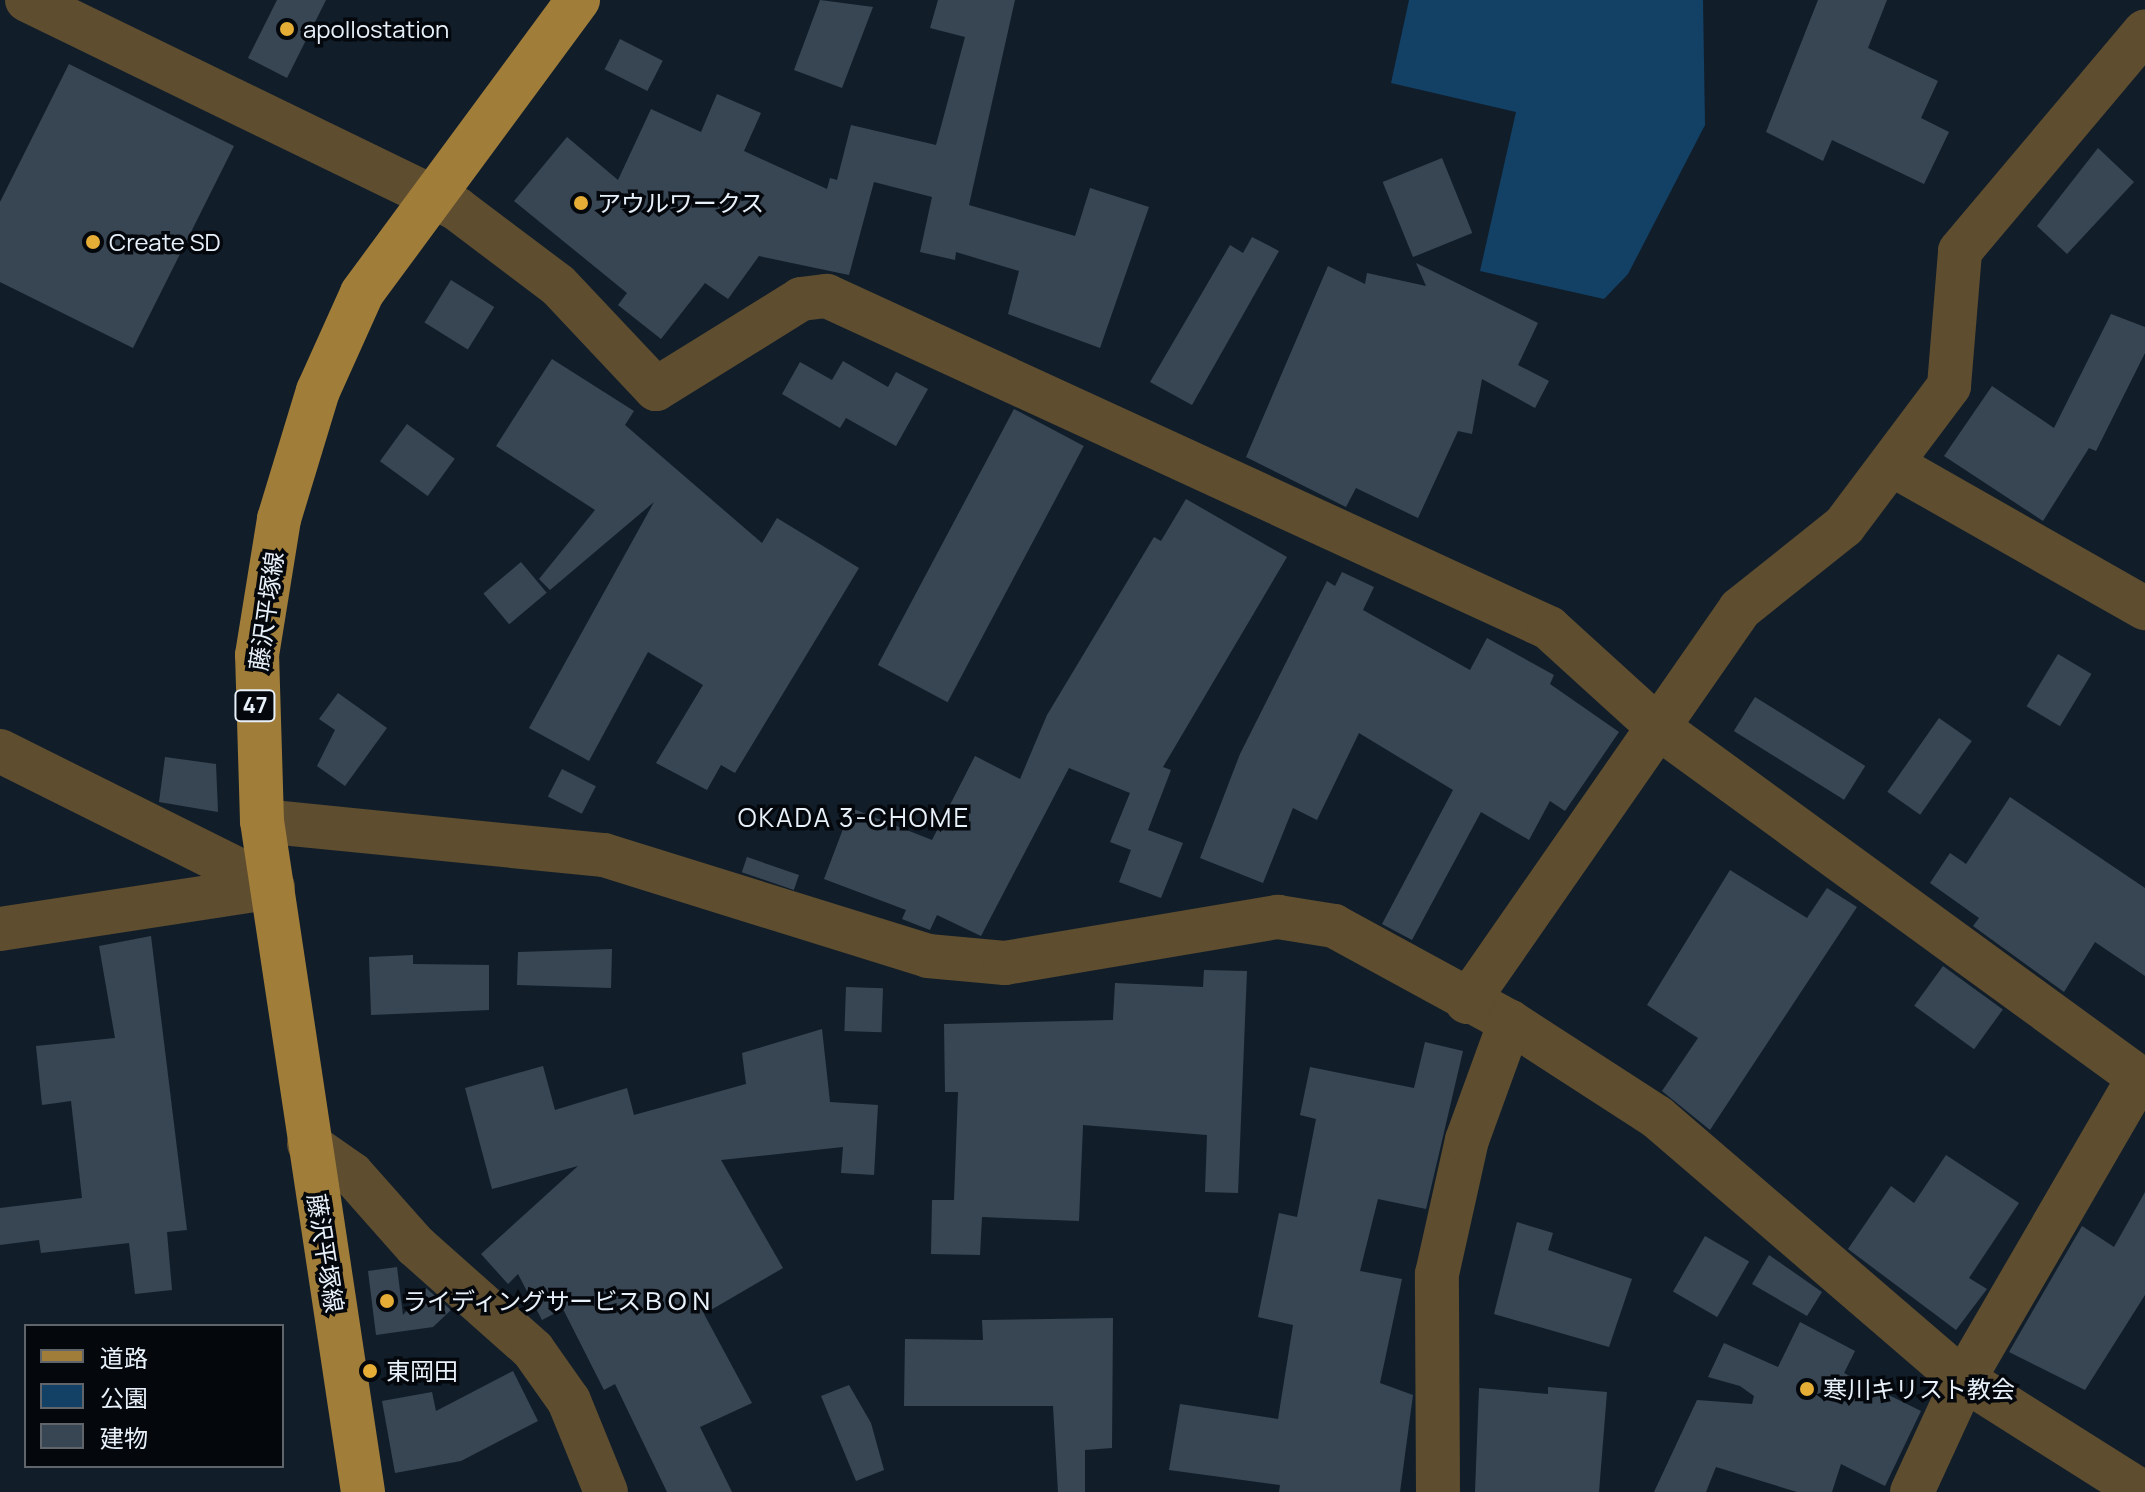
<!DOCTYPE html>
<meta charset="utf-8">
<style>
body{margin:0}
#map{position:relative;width:2145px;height:1492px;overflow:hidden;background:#111e2a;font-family:Manrope,"Noto Sans JP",sans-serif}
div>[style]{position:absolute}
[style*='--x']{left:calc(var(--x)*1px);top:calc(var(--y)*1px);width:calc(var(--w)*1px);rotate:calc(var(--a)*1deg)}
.green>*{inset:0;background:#134065}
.building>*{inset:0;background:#384654;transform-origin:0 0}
.minor>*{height:44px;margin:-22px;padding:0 22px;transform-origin:22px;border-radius:22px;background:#5e4d2f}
.tertiary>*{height:44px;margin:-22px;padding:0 22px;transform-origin:22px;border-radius:22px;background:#5e4d2f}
.primary>*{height:44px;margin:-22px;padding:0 22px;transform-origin:22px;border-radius:22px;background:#a17d3a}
.dots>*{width:22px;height:22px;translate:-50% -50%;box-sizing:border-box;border:4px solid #04070c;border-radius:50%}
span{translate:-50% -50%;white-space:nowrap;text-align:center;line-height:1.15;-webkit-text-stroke:7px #04070c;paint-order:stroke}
.shield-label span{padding:2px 6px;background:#04070c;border:2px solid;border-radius:6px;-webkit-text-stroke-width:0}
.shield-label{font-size:22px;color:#e8f1fa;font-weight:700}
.poi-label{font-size:24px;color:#e8f1fa}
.left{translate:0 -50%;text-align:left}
.street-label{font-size:24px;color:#e8f1fa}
.neighbourhood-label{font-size:26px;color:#e8f1fa;letter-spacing:2px}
.legend{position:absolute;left:24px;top:1324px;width:260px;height:144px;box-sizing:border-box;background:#04070c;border:2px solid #5f656b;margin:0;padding:10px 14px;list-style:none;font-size:24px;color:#e8f1fa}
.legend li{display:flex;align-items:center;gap:16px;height:40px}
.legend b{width:40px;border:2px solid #5f656b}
</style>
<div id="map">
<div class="green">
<div style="clip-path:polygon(1409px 0,1703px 0,1705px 125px,1628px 274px,1604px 299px,1480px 271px,1516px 112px,1391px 83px)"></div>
</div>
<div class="building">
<div style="clip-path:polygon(277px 0,326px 0,287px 78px,248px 58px)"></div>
<div style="clip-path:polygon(820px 0,873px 7px,842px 88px,794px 70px)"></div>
<div style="clip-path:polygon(938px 0,1015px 0,969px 205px,1075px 236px,1090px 188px,1149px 207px,1100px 348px,1008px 314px,1019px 271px,956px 252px,955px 260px,920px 252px,932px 197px,874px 182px,849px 275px,759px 256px,728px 299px,705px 283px,661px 339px,618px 305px,627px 293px,514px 201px,567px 137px,618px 180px,651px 109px,701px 132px,717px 94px,761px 113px,744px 151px,827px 189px,830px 178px,837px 180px,851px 125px,936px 145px,965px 37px,930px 28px)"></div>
<div style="clip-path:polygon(1818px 0,1887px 0,1868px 48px,1938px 81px,1921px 118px,1949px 132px,1924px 184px,1832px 140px,1823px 161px,1766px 132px)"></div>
<div style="left:620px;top:39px;width:48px;height:34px;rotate:27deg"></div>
<div style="clip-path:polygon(69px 64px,234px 146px,133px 348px,0 282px,0 202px)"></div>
<div style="clip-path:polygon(2098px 148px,2134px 182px,2067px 254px,2037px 226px)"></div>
<div style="left:1442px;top:158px;width:81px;height:64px;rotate:68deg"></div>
<div style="clip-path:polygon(1252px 237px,1279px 251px,1192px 405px,1150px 382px,1230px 245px,1243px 253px)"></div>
<div style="clip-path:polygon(1416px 263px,1538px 323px,1518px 365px,1549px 381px,1535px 408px,1482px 379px,1472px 434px,1458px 431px,1418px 518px,1356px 488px,1346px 507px,1246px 457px,1328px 266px,1365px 284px,1367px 273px,1426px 286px)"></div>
<div style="left:451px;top:280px;width:51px;height:50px;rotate:32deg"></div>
<div style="clip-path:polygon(2111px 314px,2145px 327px,2145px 353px,2096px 451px,2089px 448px,2043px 521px,1944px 456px,1992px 386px,2054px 428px)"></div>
<div style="clip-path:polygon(552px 359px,634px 411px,625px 425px,762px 543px,777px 518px,859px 568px,735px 773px,721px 765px,707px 790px,656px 763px,703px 685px,648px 652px,589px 761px,529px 728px,654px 502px,550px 590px,539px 579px,595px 510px,496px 446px)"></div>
<div style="clip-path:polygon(843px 361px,888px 387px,896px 372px,928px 389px,896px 446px,846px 418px,840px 428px,782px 394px,800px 362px,832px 380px)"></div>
<div style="left:1014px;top:409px;width:79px;height:290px;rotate:28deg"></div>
<div style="left:407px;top:424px;width:59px;height:46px;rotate:36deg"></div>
<div style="clip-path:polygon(1186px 499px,1287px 557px,1163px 767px,1171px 770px,1148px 830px,1183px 843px,1161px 898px,1119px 882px,1131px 850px,1110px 842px,1130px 793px,1069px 768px,981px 936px,937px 915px,930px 930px,902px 919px,906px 910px,824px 879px,851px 808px,932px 840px,975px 756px,1020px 779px,1047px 715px,1154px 537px,1161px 541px)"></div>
<div style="left:521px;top:562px;width:40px;height:49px;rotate:50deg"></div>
<div style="clip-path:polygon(1342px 572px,1374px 587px,1363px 610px,1470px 670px,1487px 638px,1554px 675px,1550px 684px,1619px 732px,1565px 811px,1550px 801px,1529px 840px,1481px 812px,1412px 940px,1382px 924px,1453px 790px,1359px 733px,1317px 820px,1293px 808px,1263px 883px,1200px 858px,1240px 754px,1327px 581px,1335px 586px)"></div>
<div style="left:2058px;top:654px;width:39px;height:61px;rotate:31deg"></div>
<div style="clip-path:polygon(338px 693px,387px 728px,345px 786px,317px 766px,335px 730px,319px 719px)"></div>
<div style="left:1755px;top:697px;width:130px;height:40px;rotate:32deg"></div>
<div style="left:1939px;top:718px;width:40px;height:90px;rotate:35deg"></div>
<div style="clip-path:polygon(165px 757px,216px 764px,218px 812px,159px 802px)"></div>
<div style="left:562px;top:769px;width:38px;height:31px;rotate:27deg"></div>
<div style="clip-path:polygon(2010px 797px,2145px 888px,2145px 976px,2095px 942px,2064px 992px,1973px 926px,1979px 918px,1930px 883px,1950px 853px,1966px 864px)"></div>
<div style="left:747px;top:857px;width:55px;height:16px;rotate:19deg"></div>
<div style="clip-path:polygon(1730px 870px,1807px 918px,1827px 888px,1857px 907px,1710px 1130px,1662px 1091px,1698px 1038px,1647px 1005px)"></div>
<div style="clip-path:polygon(151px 936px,187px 1230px,167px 1232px,172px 1290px,135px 1294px,129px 1243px,41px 1253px,39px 1240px,0 1245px,0 1208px,82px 1198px,71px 1101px,42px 1105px,36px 1046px,115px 1038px,99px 946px)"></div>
<div style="clip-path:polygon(612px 949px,611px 988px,517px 985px,518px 952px)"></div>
<div style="clip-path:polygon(413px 955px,413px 964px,489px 965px,489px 1010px,371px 1015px,369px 957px)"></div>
<div style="left:1943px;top:966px;width:74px;height:49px;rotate:36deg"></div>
<div style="clip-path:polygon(1204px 970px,1247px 971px,1238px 1193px,1205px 1192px,1207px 1135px,1083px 1125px,1079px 1221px,982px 1217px,980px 1255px,931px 1254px,932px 1200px,954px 1200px,958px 1092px,945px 1092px,944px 1024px,1113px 1020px,1115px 983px,1203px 987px)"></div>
<div style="left:846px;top:987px;width:37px;height:44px;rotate:2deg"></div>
<div style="clip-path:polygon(822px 1029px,830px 1102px,878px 1105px,874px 1175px,841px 1173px,843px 1147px,721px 1160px,783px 1268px,704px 1314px,752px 1403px,700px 1427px,732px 1492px,667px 1492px,615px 1384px,604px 1390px,563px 1309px,542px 1320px,518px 1274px,508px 1284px,481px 1254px,578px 1166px,492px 1189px,465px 1088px,543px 1066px,555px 1110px,627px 1088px,634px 1115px,746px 1084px,742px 1053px)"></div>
<div style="clip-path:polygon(1425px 1042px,1463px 1051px,1426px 1209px,1378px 1199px,1360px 1271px,1402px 1279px,1380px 1383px,1413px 1395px,1400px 1492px,1279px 1492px,1280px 1485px,1169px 1470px,1180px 1404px,1278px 1419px,1293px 1325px,1258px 1317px,1279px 1213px,1297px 1217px,1316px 1119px,1300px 1115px,1310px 1067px,1414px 1088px)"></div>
<div style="clip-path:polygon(1946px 1155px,2019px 1203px,1969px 1278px,1987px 1289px,1956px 1330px,1848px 1249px,1891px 1186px,1914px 1203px)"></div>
<div style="clip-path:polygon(2145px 1192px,2145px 1295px,2085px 1390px,2009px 1352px,2082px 1226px,2114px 1247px)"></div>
<div style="clip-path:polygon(1517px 1222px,1553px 1233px,1548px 1250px,1632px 1279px,1609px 1347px,1494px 1314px)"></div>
<div style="left:1705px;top:1236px;width:51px;height:64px;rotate:30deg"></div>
<div style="clip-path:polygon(1769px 1255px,1822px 1292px,1807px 1316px,1752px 1284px)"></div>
<div style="clip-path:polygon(397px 1267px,403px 1315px,426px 1288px,451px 1310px,433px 1327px,376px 1335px,368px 1271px)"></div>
<div style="clip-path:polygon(1113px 1318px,1112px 1448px,1085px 1450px,1085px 1492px,1058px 1492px,1053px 1406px,904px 1406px,905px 1339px,983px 1340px,982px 1320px)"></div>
<div style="clip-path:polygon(1800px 1322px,1855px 1351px,1844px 1373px,1921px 1411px,1885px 1486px,1841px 1464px,1832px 1492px,1797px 1492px,1716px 1467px,1706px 1492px,1654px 1492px,1697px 1400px,1752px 1404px,1754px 1396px,1740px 1386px,1708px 1377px,1724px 1343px,1778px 1367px)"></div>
<div style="clip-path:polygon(513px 1371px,538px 1421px,461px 1461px,395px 1473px,382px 1401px,432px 1392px,436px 1411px)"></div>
<div style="clip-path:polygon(849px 1385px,871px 1423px,884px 1470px,856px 1481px,821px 1396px)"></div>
<div style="clip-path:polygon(1548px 1387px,1607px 1392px,1599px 1492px,1475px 1492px,1479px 1388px,1548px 1394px)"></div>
</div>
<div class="minor">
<div style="--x:27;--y:0;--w:478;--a:25.9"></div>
<div style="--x:457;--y:209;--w:126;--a:37"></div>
<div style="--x:558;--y:285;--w:143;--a:46.7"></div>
<div style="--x:656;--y:389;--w:171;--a:-31.8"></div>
<div style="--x:801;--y:299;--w:26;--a:-7"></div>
<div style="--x:827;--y:296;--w:795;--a:24.69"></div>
<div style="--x:1549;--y:628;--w:149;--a:42.3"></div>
<div style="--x:1659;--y:728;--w:601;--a:36.07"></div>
<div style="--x:1891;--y:464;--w:292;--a:29.6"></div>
<div style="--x:0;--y:751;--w:305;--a:26.5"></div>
<div style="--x:262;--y:821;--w:344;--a:5.7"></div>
<div style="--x:604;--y:855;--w:339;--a:17.3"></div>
<div style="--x:928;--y:956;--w:77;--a:5.2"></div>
<div style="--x:1005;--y:963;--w:277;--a:-9.6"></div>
<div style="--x:1278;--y:917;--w:57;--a:9.1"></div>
<div style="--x:1334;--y:926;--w:200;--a:28.6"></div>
<div style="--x:1510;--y:1022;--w:175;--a:32.9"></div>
<div style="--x:1657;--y:1117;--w:396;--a:40.7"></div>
<div style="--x:1957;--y:1375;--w:219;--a:32.3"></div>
<div style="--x:1467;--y:1002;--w:479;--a:-55.2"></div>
<div style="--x:1740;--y:609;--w:133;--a:-38.6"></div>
<div style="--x:1844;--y:526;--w:175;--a:-53.1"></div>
<div style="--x:1949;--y:386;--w:135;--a:-85.3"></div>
<div style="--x:1960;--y:251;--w:287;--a:-49.9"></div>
<div style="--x:309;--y:1144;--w:52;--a:34.9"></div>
<div style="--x:352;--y:1174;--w:96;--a:48.4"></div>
<div style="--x:416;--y:1246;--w:157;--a:41.6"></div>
<div style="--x:533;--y:1350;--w:62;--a:54.8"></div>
<div style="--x:569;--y:1401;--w:98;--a:67.9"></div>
<div style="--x:1438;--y:1492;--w:218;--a:-90.3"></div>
<div style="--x:1437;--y:1274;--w:137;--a:-77.4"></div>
<div style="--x:1467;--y:1140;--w:126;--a:-70"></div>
<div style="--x:1912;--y:1492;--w:124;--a:-65.3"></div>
<div style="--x:1964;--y:1379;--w:349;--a:-59.9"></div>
</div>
<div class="tertiary">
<div style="--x:0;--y:929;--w:276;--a:-8.7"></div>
</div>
<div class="primary">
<div style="--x:363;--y:1492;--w:679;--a:-98.56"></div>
<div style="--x:262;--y:821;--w:166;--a:-91.7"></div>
<div style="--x:257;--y:655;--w:138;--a:-80.8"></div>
<div style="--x:279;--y:519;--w:134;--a:-73.1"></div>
<div style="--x:318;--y:391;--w:107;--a:-65.8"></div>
<div style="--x:362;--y:293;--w:364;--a:-53.6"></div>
</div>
<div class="dots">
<div style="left:287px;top:29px;background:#e6ad36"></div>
<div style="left:581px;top:203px;background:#e6ad36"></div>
<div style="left:93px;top:242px;background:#e6ad36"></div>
<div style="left:387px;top:1301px;background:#e6ad36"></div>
<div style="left:370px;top:1371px;background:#e6ad36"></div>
<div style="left:1807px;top:1389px;background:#e6ad36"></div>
</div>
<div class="shield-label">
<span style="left:255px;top:706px">47</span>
</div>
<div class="poi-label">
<span class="left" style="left:303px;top:29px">apollostation</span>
<span class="left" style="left:597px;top:203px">アウルワークス</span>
<span class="left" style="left:109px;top:242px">Create SD</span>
<span class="left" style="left:403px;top:1301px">ライディングサービスＢＯＮ</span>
<span class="left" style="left:386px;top:1371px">東岡田</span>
<span class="left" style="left:1823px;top:1389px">寒川キリスト教会</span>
</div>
<div class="street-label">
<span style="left:266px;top:611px;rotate:-82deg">藤沢平塚線</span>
<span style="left:326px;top:1253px;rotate:81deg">藤沢平塚線</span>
</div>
<div class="neighbourhood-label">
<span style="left:854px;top:818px">OKADA 3-CHOME</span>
</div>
<ul class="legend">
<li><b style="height:10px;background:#a17d3a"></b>道路</li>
<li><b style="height:22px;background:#134065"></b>公園</li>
<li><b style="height:22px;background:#384654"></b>建物</li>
</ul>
</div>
